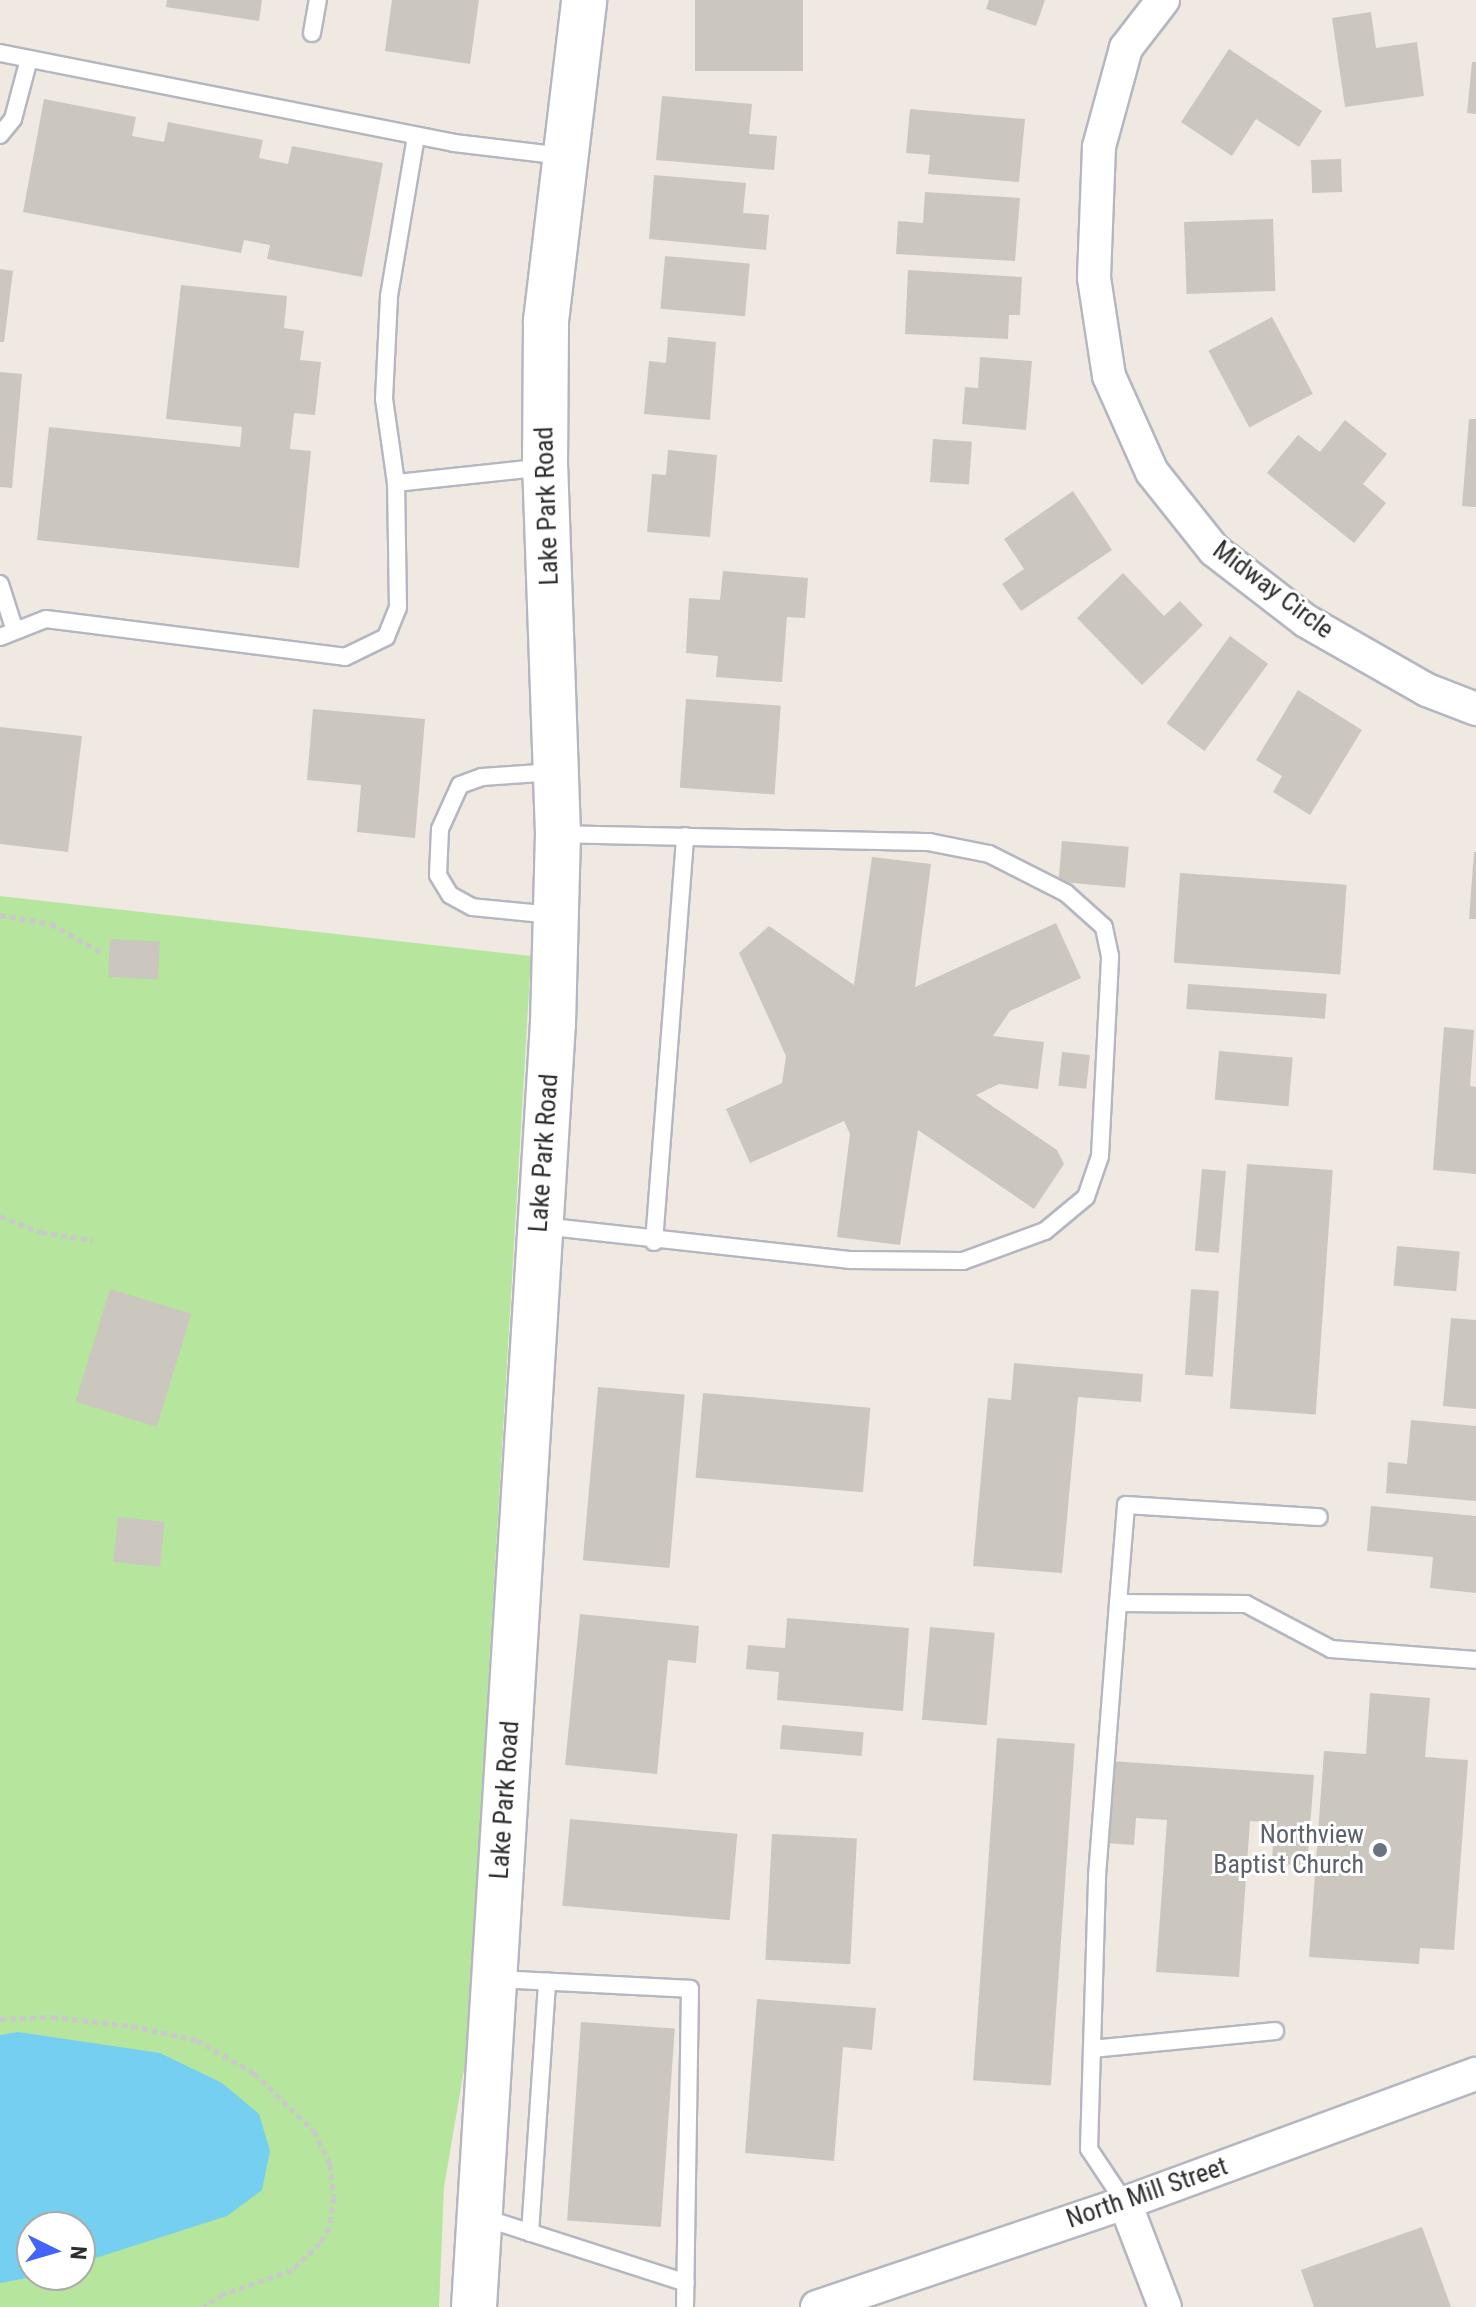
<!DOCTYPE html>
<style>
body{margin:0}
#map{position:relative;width:1476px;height:2307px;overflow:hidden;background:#efe9e1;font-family:"Roboto Condensed",sans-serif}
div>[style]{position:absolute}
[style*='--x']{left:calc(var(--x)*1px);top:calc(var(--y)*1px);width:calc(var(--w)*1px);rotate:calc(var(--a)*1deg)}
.green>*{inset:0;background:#b6e59e}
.water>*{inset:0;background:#75cff0}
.building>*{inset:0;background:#cbc7bf;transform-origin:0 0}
.path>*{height:5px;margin-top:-2.5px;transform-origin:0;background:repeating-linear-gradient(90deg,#c9c9c9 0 6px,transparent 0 10px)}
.roads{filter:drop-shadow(2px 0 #b4b7c1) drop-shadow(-2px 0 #b4b7c1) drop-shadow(0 2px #b4b7c1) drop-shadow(0 -2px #b4b7c1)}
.lane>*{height:16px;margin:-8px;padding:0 8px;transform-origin:8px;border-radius:8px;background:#fff}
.street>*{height:32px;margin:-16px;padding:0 16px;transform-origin:16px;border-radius:16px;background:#fff}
.secondary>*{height:44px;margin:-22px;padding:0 22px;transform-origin:22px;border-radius:22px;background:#fff}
.dots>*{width:22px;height:22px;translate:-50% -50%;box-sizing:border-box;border:4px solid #fff;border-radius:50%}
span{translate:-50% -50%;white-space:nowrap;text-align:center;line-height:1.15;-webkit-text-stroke:6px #fff;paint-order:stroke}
.street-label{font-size:26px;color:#2e2e2e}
.worship-label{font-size:26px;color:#5b616d}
.right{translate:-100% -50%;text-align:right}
.north{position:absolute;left:16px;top:2211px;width:80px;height:80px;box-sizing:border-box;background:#fff;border:2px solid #ababab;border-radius:50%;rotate:95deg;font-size:22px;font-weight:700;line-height:32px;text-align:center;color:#2e2e2e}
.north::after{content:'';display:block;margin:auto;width:28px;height:36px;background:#4264fb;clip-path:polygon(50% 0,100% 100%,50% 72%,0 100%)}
</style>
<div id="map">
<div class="green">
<div style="clip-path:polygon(evenodd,0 896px,531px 956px,466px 2058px,444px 2187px,439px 2307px,0 2307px,0 896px,32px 2227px,80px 2227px,80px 2275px,32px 2275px,32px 2227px)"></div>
</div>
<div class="water">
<div style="clip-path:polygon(18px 2032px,160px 2053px,222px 2083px,259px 2114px,270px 2151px,262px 2190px,227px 2216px,80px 2263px,80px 2227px,32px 2227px,32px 2275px,43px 2275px,0 2283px,0 2035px)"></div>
</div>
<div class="building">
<div style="clip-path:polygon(167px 0,262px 0,259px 21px,166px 7px)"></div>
<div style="clip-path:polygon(392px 0,479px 0,470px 64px,385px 51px)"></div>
<div style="left:695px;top:0;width:108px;height:71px"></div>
<div style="clip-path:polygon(989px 0,1045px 0,1036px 26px,986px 9px)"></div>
<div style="clip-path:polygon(1371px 12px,1376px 48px,1417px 42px,1424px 96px,1345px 107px,1332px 18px)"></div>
<div style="clip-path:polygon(1229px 49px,1322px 111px,1299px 147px,1256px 119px,1232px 156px,1181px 122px)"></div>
<div style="clip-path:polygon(1472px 62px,1476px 62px,1476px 114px,1467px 113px)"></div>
<div style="clip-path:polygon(662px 96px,752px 104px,749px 134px,777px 136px,774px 170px,656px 160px)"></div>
<div style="clip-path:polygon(44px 99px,136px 117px,132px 136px,164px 142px,168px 122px,263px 140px,259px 158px,288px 164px,292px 146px,383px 163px,362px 277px,267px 259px,270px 245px,244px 240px,241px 253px,23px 212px)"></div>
<div style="clip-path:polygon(910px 109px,1025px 119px,1019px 182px,928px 174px,930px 155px,906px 153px)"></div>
<div style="left:1341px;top:159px;width:33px;height:30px;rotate:88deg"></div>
<div style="clip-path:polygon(654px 175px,746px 183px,743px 213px,769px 215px,766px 250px,649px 239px)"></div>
<div style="clip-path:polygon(925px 192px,1020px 198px,1015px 261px,896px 254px,898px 221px,923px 223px)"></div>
<div style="left:1273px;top:219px;width:72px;height:89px;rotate:88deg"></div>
<div style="left:665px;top:256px;width:85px;height:53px;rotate:5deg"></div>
<div style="clip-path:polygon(0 269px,13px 271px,4px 342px,0 342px)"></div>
<div style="clip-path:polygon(908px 270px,1022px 277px,1020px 315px,1009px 315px,1008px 339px,905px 334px)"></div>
<div style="clip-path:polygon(181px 285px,287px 296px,284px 328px,304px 331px,300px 360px,321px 362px,315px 415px,294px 413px,290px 449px,311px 451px,299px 568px,37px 540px,49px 427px,240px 447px,242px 427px,166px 419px)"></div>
<div style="left:1272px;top:317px;width:87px;height:72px;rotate:62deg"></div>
<div style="clip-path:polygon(668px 337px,716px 342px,710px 420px,644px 414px,649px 361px,666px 363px)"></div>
<div style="clip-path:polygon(980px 357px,1032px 361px,1026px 430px,962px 424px,965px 387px,978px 388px)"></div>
<div style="clip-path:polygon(0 372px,22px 374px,12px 488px,0 487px)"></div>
<div style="clip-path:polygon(1469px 419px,1476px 419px,1476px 507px,1462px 506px)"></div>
<div style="clip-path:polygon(1345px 420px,1387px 454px,1363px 484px,1386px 503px,1354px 543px,1267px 473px,1298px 435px,1320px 452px)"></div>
<div style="left:933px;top:439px;width:39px;height:43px;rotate:4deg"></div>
<div style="clip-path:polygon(668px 450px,717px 455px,710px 537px,647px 532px,652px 474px,666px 475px)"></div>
<div style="clip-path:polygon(1073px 491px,1112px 550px,1021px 611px,1002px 584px,1024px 569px,1004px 539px)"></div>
<div style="clip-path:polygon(723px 571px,808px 578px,805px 618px,787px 617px,782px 682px,716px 677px,718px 656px,686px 653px,689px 598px,720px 600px)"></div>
<div style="clip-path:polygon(1123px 573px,1164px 616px,1180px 601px,1203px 625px,1142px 685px,1077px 618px)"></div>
<div style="left:1230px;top:636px;width:47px;height:108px;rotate:36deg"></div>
<div style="clip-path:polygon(1298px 690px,1362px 730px,1310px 815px,1273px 792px,1282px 776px,1256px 760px)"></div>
<div style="left:686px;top:699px;width:95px;height:89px;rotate:4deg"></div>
<div style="clip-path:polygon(313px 709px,425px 719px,415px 838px,357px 832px,361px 785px,307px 780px)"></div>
<div style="clip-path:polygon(0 727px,82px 736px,68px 852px,0 844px)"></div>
<div style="left:1062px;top:841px;width:67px;height:41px;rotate:5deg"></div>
<div style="clip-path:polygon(1474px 852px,1476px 852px,1476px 919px,1469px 919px)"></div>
<div style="clip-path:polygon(872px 857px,931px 864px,915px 987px,1056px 923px,1081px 978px,1010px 1011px,993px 1036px,1044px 1042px,1038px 1089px,999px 1084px,976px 1095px,1057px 1150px,1064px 1164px,1034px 1209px,918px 1130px,900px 1245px,837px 1237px,850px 1134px,844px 1121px,750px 1163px,726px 1109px,782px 1083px,786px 1056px,739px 953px,769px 926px,854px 985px)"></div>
<div style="left:1180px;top:873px;width:167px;height:90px;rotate:4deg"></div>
<div style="left:110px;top:939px;width:50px;height:38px;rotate:3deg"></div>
<div style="left:1188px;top:984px;width:139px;height:25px;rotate:4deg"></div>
<div style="clip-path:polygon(1444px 1027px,1474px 1030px,1470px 1086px,1476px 1087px,1476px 1174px,1433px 1170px)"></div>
<div style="left:1219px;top:1051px;width:74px;height:49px;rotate:5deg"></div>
<div style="left:1062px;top:1052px;width:28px;height:34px;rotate:6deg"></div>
<div style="left:1247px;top:1164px;width:86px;height:245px;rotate:4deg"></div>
<div style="left:1202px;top:1169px;width:24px;height:82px;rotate:5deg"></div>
<div style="left:1397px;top:1246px;width:63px;height:40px;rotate:5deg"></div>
<div style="left:110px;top:1289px;width:85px;height:118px;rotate:17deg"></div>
<div style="left:1191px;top:1289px;width:28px;height:86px;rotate:4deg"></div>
<div style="clip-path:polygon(1451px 1318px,1476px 1320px,1476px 1409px,1443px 1406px)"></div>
<div style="clip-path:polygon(1014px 1363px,1143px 1374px,1141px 1402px,1078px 1397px,1062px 1573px,973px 1566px,988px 1398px,1011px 1400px)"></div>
<div style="left:598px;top:1387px;width:87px;height:174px;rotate:5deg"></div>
<div style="left:703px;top:1393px;width:168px;height:85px;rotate:5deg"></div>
<div style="clip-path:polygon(1411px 1420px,1476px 1426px,1476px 1501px,1386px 1493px,1388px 1462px,1407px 1464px)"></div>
<div style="clip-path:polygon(1371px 1506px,1476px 1516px,1476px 1593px,1430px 1588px,1433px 1557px,1367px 1551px)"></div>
<div style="left:118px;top:1517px;width:47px;height:45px;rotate:6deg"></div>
<div style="clip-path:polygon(580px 1614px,699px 1626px,696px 1663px,668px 1660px,657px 1774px,565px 1765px)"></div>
<div style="clip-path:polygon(787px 1618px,909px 1628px,903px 1711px,777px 1700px,779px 1672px,746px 1669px,748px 1645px,785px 1648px)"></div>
<div style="left:930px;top:1627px;width:65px;height:93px;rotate:5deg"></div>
<div style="clip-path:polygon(1370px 1693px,1430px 1698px,1425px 1757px,1468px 1760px,1454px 1950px,1420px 1948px,1419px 1964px,1309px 1957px,1324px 1751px,1366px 1754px)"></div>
<div style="left:782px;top:1725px;width:82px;height:24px;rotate:5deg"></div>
<div style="left:997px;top:1738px;width:78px;height:343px;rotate:4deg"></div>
<div style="clip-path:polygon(1111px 1761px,1314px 1775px,1307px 1866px,1272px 1863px,1274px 1823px,1250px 1821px,1239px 1977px,1156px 1972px,1167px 1820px,1136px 1818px,1134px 1845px,1105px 1843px)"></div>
<div style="left:570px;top:1819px;width:168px;height:87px;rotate:5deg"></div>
<div style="left:772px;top:1834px;width:85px;height:126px;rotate:3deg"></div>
<div style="clip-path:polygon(757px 1999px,876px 2008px,872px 2050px,843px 2047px,834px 2161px,745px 2153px)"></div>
<div style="left:581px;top:2022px;width:94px;height:199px;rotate:4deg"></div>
<div style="clip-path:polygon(1422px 2227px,1451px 2307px,1314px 2307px,1301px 2270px)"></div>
</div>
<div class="path">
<div style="--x:0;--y:915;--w:52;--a:10"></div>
<div style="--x:51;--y:924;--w:57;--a:29.2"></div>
<div style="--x:0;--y:1216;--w:44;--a:21.3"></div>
<div style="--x:41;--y:1232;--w:52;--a:8.9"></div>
<div style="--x:0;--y:2019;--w:52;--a:-2.2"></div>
<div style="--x:52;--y:2017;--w:81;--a:6.4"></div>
<div style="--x:132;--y:2026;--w:66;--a:12.2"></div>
<div style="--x:197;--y:2040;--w:66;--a:30.1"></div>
<div style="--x:254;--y:2073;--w:83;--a:44"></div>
<div style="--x:314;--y:2131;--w:37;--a:64"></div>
<div style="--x:330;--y:2164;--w:33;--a:83"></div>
<div style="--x:334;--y:2197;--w:31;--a:99"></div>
<div style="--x:329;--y:2228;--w:17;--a:121"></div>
<div style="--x:320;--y:2243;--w:39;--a:136"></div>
<div style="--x:292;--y:2270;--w:73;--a:160.8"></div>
<div style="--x:223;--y:2294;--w:23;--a:146"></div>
</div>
<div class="roads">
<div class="lane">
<div style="--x:312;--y:33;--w:34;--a:-80"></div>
<div style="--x:0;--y:53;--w:463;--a:11.2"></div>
<div style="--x:454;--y:143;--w:110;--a:6.8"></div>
<div style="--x:0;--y:135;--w:21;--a:-51"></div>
<div style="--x:13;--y:119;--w:62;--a:-75.1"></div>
<div style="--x:396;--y:483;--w:150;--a:-6.1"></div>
<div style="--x:0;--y:584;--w:49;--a:72.3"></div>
<div style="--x:0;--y:637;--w:49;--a:-21.4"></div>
<div style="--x:46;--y:619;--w:301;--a:7.2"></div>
<div style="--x:345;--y:657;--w:46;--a:-26"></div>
<div style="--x:386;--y:637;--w:31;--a:-68"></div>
<div style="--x:398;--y:608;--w:125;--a:-90.9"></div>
<div style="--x:396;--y:483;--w:85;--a:-98.1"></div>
<div style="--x:384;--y:399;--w:103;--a:-87.2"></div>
<div style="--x:389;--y:296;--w:162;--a:-80.4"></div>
<div style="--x:553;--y:915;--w:81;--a:-174.4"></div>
<div style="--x:472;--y:907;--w:25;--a:-151"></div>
<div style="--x:450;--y:895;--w:23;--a:-121"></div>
<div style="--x:438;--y:875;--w:46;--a:-87.5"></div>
<div style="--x:440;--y:829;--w:48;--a:-65.6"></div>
<div style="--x:460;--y:785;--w:23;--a:-20"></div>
<div style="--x:482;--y:777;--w:72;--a:-4"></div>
<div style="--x:542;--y:1226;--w:311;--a:6.3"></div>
<div style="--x:851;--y:1260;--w:112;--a:0.5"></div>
<div style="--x:963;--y:1261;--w:87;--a:-20.1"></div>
<div style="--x:1045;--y:1231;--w:53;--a:-39.7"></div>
<div style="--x:1086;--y:1197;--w:43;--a:-71.1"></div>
<div style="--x:1100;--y:1156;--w:200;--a:-87.1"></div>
<div style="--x:1110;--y:956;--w:30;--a:-102"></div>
<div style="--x:1104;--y:927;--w:51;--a:-138.2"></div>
<div style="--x:1066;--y:893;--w:86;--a:-153.1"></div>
<div style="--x:989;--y:854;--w:61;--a:-168.7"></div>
<div style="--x:929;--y:842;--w:370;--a:-178.8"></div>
<div style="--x:654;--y:1242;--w:407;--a:-85.6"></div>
<div style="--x:1118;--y:1603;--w:98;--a:-85.3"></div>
<div style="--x:1126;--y:1505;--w:193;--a:3.6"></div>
<div style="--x:495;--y:1979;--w:195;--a:2.9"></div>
<div style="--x:690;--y:1989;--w:318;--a:90.9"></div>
<div style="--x:1092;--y:2049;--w:184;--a:-5.6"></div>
<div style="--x:1125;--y:2203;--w:65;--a:-123.7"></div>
<div style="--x:1089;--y:2149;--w:273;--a:-88.3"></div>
<div style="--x:1097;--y:1876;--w:274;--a:-85.6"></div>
<div style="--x:1118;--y:1603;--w:128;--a:0.4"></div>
<div style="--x:1246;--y:1604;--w:96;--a:27.9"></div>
<div style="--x:1331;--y:1649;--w:145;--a:4.3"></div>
<div style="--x:482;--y:2217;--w:214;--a:17.9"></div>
<div style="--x:530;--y:2233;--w:252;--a:-86.1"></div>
</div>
<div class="street">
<div style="--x:1163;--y:0;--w:61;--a:127.6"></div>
<div style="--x:1126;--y:48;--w:103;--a:105.3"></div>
<div style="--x:1099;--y:147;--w:131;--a:92.2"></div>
<div style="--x:1094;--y:278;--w:99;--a:81.3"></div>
<div style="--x:1109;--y:376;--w:105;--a:65.9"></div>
<div style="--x:1152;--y:472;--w:100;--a:51.5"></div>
<div style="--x:1214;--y:550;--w:116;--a:37.7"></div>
<div style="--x:1306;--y:621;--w:139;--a:29.7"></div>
<div style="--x:1427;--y:690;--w:53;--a:21.2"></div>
<div style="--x:1125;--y:2203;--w:111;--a:69"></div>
<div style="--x:817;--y:2307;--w:325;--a:-18.7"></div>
<div style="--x:1125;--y:2203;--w:374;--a:-20.2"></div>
</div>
<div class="secondary">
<div style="--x:474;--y:2307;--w:1285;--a:-86.48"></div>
<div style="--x:553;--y:1024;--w:190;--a:-88.5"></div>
<div style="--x:558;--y:834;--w:367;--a:-92"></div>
<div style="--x:545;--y:467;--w:146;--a:-89.6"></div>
<div style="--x:546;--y:321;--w:323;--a:-83.2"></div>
</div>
</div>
<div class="dots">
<div style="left:1380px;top:1850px;background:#6b7280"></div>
</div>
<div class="street-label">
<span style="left:547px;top:506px;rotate:-92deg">Lake Park Road</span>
<span style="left:1273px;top:590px;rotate:37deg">Midway Circle</span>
<span style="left:544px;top:1153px;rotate:-86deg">Lake Park Road</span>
<span style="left:505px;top:1800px;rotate:-86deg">Lake Park Road</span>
<span style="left:1147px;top:2193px;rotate:-19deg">North Mill Street</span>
</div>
<div class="worship-label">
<span class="right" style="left:1364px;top:1850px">Northview<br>Baptist Church</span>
</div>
<div class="north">N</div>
</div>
